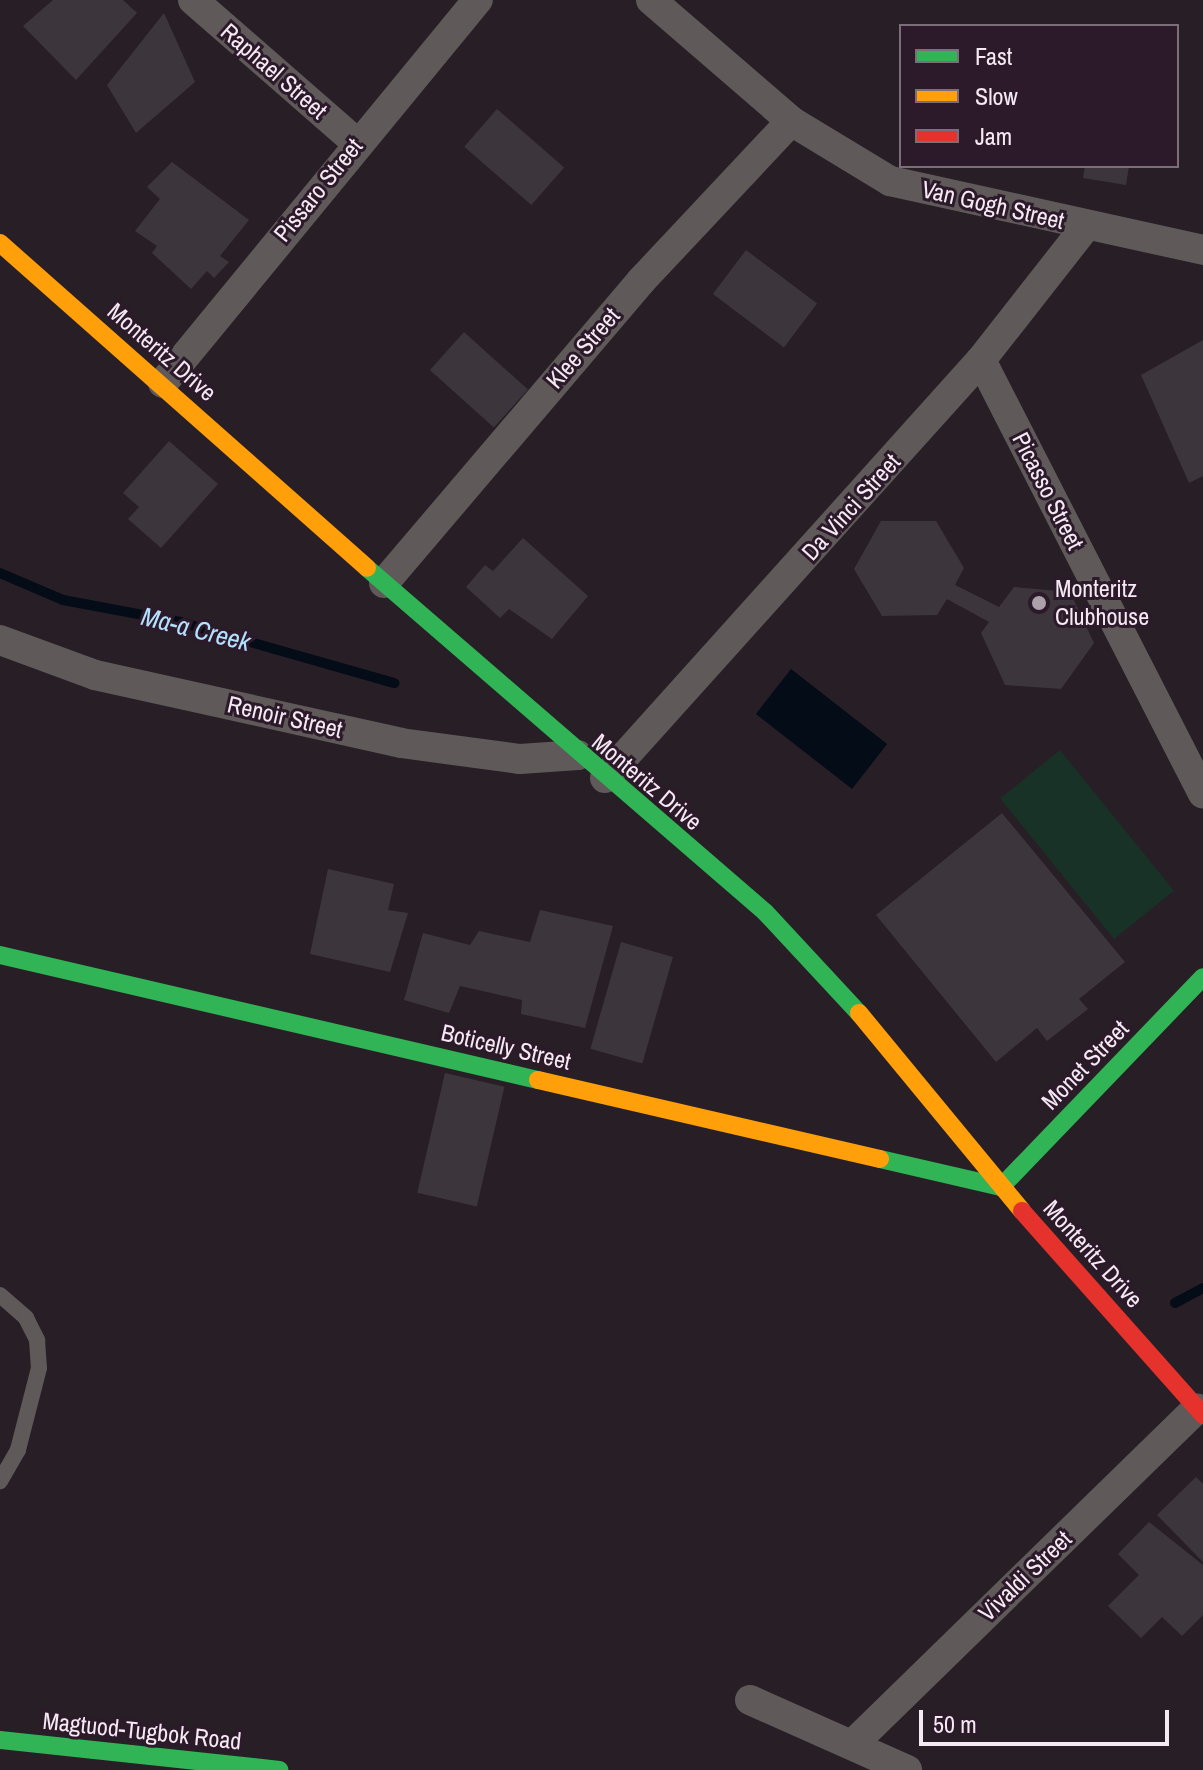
<!DOCTYPE html>
<style>
body{margin:0}
#map{position:relative;width:1203px;height:1770px;overflow:hidden;background:#281e26;font-family:"Archivo Narrow",sans-serif}
div>[style]{position:absolute}
[style*='--x']{left:calc(var(--x)*1px);top:calc(var(--y)*1px);width:calc(var(--w)*1px);rotate:calc(var(--a)*1deg)}
.green>*{inset:0;background:#193227;transform-origin:0 0}
.water>*{inset:0;background:#040c17;transform-origin:0 0}
.stream>*{height:10px;margin:-5px;padding:0 5px;transform-origin:5px;border-radius:5px;background:#040c17}
.building>*{inset:0;background:#3d353c;transform-origin:0 0}
.lane>*{height:16px;margin:-8px;padding:0 8px;transform-origin:8px;border-radius:8px;background:#5f5a59}
.street>*{height:30px;margin:-15px;padding:0 15px;transform-origin:15px;border-radius:15px;background:#5f5a59}
.fast>*{height:18px;margin:-9px;padding:0 9px;transform-origin:9px;border-radius:9px;background:#30b455}
.slow>*{height:18px;margin:-9px;padding:0 9px;transform-origin:9px;border-radius:9px;background:#ff9f0a}
.jam>*{height:18px;margin:-9px;padding:0 9px;transform-origin:9px;border-radius:9px;background:#e5322d}
.dots>*{width:22px;height:22px;translate:-50% -50%;box-sizing:border-box;border:4px solid #2c1a2a;border-radius:50%}
span{translate:-50% -50%;white-space:nowrap;text-align:center;line-height:1.15;-webkit-text-stroke:6px #2c1a2a;paint-order:stroke}
.street-label{font-size:24px;color:#f5e9f4}
.poi-label{font-size:24px;color:#f5e9f4}
.left{translate:0 -50%;text-align:left}
.water-label{font-size:26px;color:#b3e2ff;font-style:italic}
.legend{position:absolute;left:899px;top:24px;width:280px;height:144px;box-sizing:border-box;background:#2c1a2a;border:2px solid #7c6d7b;margin:0;padding:10px 14px;list-style:none;font-size:24px;color:#f5e9f4}
.legend li{display:flex;align-items:center;gap:16px;height:40px}
.legend b{width:40px;border:2px solid #7c6d7b}
.scale{position:absolute;left:919px;top:1710px;width:250px;height:36px;box-sizing:border-box;border:4px solid #f5e9f4;border-top:0;padding-left:10px;font-size:24px;line-height:28px;white-space:nowrap;color:#f5e9f4;-webkit-text-stroke:6px #2c1a2a;paint-order:stroke}
</style>
<div id="map">
<div class="green">
<div style="left:1060px;top:750px;width:181px;height:77px;rotate:51deg"></div>
</div>
<div class="water">
<div style="left:791px;top:669px;width:122px;height:57px;rotate:38deg"></div>
</div>
<div class="stream">
<div style="--x:0;--y:573;--w:69;--a:23.2"></div>
<div style="--x:63;--y:600;--w:119;--a:10.6"></div>
<div style="--x:180;--y:622;--w:223;--a:15.9"></div>
<div style="--x:1175;--y:1303;--w:32;--a:-28"></div>
</div>
<div class="building">
<div style="clip-path:polygon(53px 0,123px 0,137px 13px,76px 80px,23px 26px)"></div>
<div style="clip-path:polygon(164px 13px,195px 82px,136px 133px,107px 85px)"></div>
<div style="left:497px;top:109px;width:89px;height:50px;rotate:41deg"></div>
<div style="clip-path:polygon(172px 162px,249px 220px,220px 256px,229px 262px,214px 278px,207px 271px,191px 289px,152px 253px,157px 246px,135px 231px,160px 199px,147px 187px)"></div>
<div style="clip-path:polygon(1085px 166px,1129px 166px,1126px 185px,1083px 178px)"></div>
<div style="left:746px;top:250px;width:89px;height:55px;rotate:37deg"></div>
<div style="left:464px;top:332px;width:86px;height:51px;rotate:42deg"></div>
<div style="clip-path:polygon(1203px 340px,1203px 476px,1189px 483px,1141px 375px)"></div>
<div style="clip-path:polygon(169px 441px,218px 484px,161px 548px,128px 519px,139px 507px,123px 493px)"></div>
<div style="clip-path:polygon(881px 521px,936px 521px,964px 568px,955px 585px,999px 607px,1014px 587px,1070px 592px,1094px 643px,1061px 689px,1005px 685px,981px 633px,989px 622px,947px 599px,937px 615px,882px 616px,854px 569px)"></div>
<div style="clip-path:polygon(523px 538px,588px 596px,552px 639px,509px 609px,500px 618px,466px 587px,485px 565px,493px 571px)"></div>
<div style="clip-path:polygon(1002px 813px,1125px 962px,1079px 999px,1088px 1009px,1047px 1041px,1037px 1028px,996px 1062px,876px 915px)"></div>
<div style="clip-path:polygon(328px 869px,394px 884px,388px 910px,408px 913px,390px 972px,310px 954px)"></div>
<div style="clip-path:polygon(540px 910px,613px 926px,585px 1028px,521px 1014px,522px 1000px,460px 986px,449px 1013px,404px 1000px,423px 933px,470px 945px,479px 931px,530px 942px)"></div>
<div style="left:621px;top:942px;width:54px;height:111px;rotate:16deg"></div>
<div style="left:445px;top:1073px;width:61px;height:123px;rotate:13deg"></div>
<div style="clip-path:polygon(1196px 1477px,1203px 1484px,1203px 1562px,1157px 1515px)"></div>
<div style="clip-path:polygon(1149px 1522px,1203px 1565px,1203px 1615px,1182px 1636px,1162px 1617px,1141px 1638px,1108px 1606px,1139px 1575px,1118px 1554px)"></div>
</div>
<div class="lane">
<div style="--x:0;--y:1295;--w:35;--a:41"></div>
<div style="--x:26;--y:1318;--w:25;--a:63"></div>
<div style="--x:37;--y:1340;--w:28;--a:86"></div>
<div style="--x:39;--y:1368;--w:85;--a:104.4"></div>
<div style="--x:18;--y:1450;--w:36;--a:120"></div>
</div>
<div class="street">
<div style="--x:193;--y:0;--w:216;--a:41.1"></div>
<div style="--x:651;--y:0;--w:185;--a:40.8"></div>
<div style="--x:791;--y:121;--w:116;--a:31.2"></div>
<div style="--x:890;--y:181;--w:321;--a:12.4"></div>
<div style="--x:981;--y:360;--w:487;--a:62.9"></div>
<div style="--x:163;--y:383;--w:496;--a:-50.6"></div>
<div style="--x:384;--y:583;--w:397;--a:-49.6"></div>
<div style="--x:641;--y:281;--w:219;--a:-46.8"></div>
<div style="--x:0;--y:640;--w:101;--a:20.2"></div>
<div style="--x:95;--y:675;--w:313;--a:12.5"></div>
<div style="--x:401;--y:743;--w:120;--a:7.7"></div>
<div style="--x:520;--y:759;--w:58;--a:-3.9"></div>
<div style="--x:605;--y:778;--w:562;--a:-48.03"></div>
<div style="--x:981;--y:360;--w:170;--a:-51.9"></div>
<div style="--x:750;--y:1700;--w:172;--a:24"></div>
<div style="--x:854;--y:1743;--w:479;--a:-44.3"></div>
</div>
<div class="fast">
<div style="--x:367;--y:568;--w:526;--a:40.84"></div>
<div style="--x:765;--y:912;--w:138;--a:47.1"></div>
<div style="--x:0;--y:955;--w:552;--a:13.08"></div>
<div style="--x:880;--y:1159;--w:124;--a:13"></div>
<div style="--x:1001;--y:1187;--w:291;--a:-46.1"></div>
<div style="--x:0;--y:1740;--w:281;--a:6.1"></div>
</div>
<div class="slow">
<div style="--x:0;--y:243;--w:490;--a:41.5"></div>
<div style="--x:859;--y:1013;--w:256;--a:50.5"></div>
<div style="--x:538;--y:1080;--w:351;--a:13"></div>
</div>
<div class="jam">
<div style="--x:1022;--y:1211;--w:273;--a:48.4"></div>
</div>
<div class="dots">
<div style="left:1039px;top:603px;background:#ada2ac"></div>
</div>
<div class="street-label">
<span style="left:274px;top:71px;rotate:41deg">Raphael Street</span>
<span style="left:318px;top:190px;rotate:-51deg">Pissaro Street</span>
<span style="left:993px;top:205px;rotate:13deg">Van Gogh Street</span>
<span style="left:583px;top:348px;rotate:-49deg">Klee Street</span>
<span style="left:162px;top:352px;rotate:41deg">Monteritz Drive</span>
<span style="left:1048px;top:491px;rotate:63deg">Picasso Street</span>
<span style="left:851px;top:507px;rotate:-48deg">Da Vinci Street</span>
<span style="left:285px;top:717px;rotate:13deg">Renoir Street</span>
<span style="left:647px;top:782px;rotate:40deg">Monteritz Drive</span>
<span style="left:506px;top:1047px;rotate:13deg">Boticelly Street</span>
<span style="left:1085px;top:1065px;rotate:-46deg">Monet Street</span>
<span style="left:1093px;top:1254px;rotate:48deg">Monteritz Drive</span>
<span style="left:1025px;top:1576px;rotate:-44deg">Vivaldi Street</span>
<span style="left:142px;top:1731px;rotate:6deg">Magtuod-Tugbok Road</span>
</div>
<div class="poi-label">
<span class="left" style="left:1055px;top:603px">Monteritz<br>Clubhouse</span>
</div>
<div class="water-label">
<span style="left:196px;top:629px;rotate:14deg">Ma-a Creek</span>
</div>
<ul class="legend">
<li><b style="height:10px;background:#30b455"></b>Fast</li>
<li><b style="height:10px;background:#ff9f0a"></b>Slow</li>
<li><b style="height:10px;background:#e5322d"></b>Jam</li>
</ul>
<div class="scale">50 m</div>
</div>
